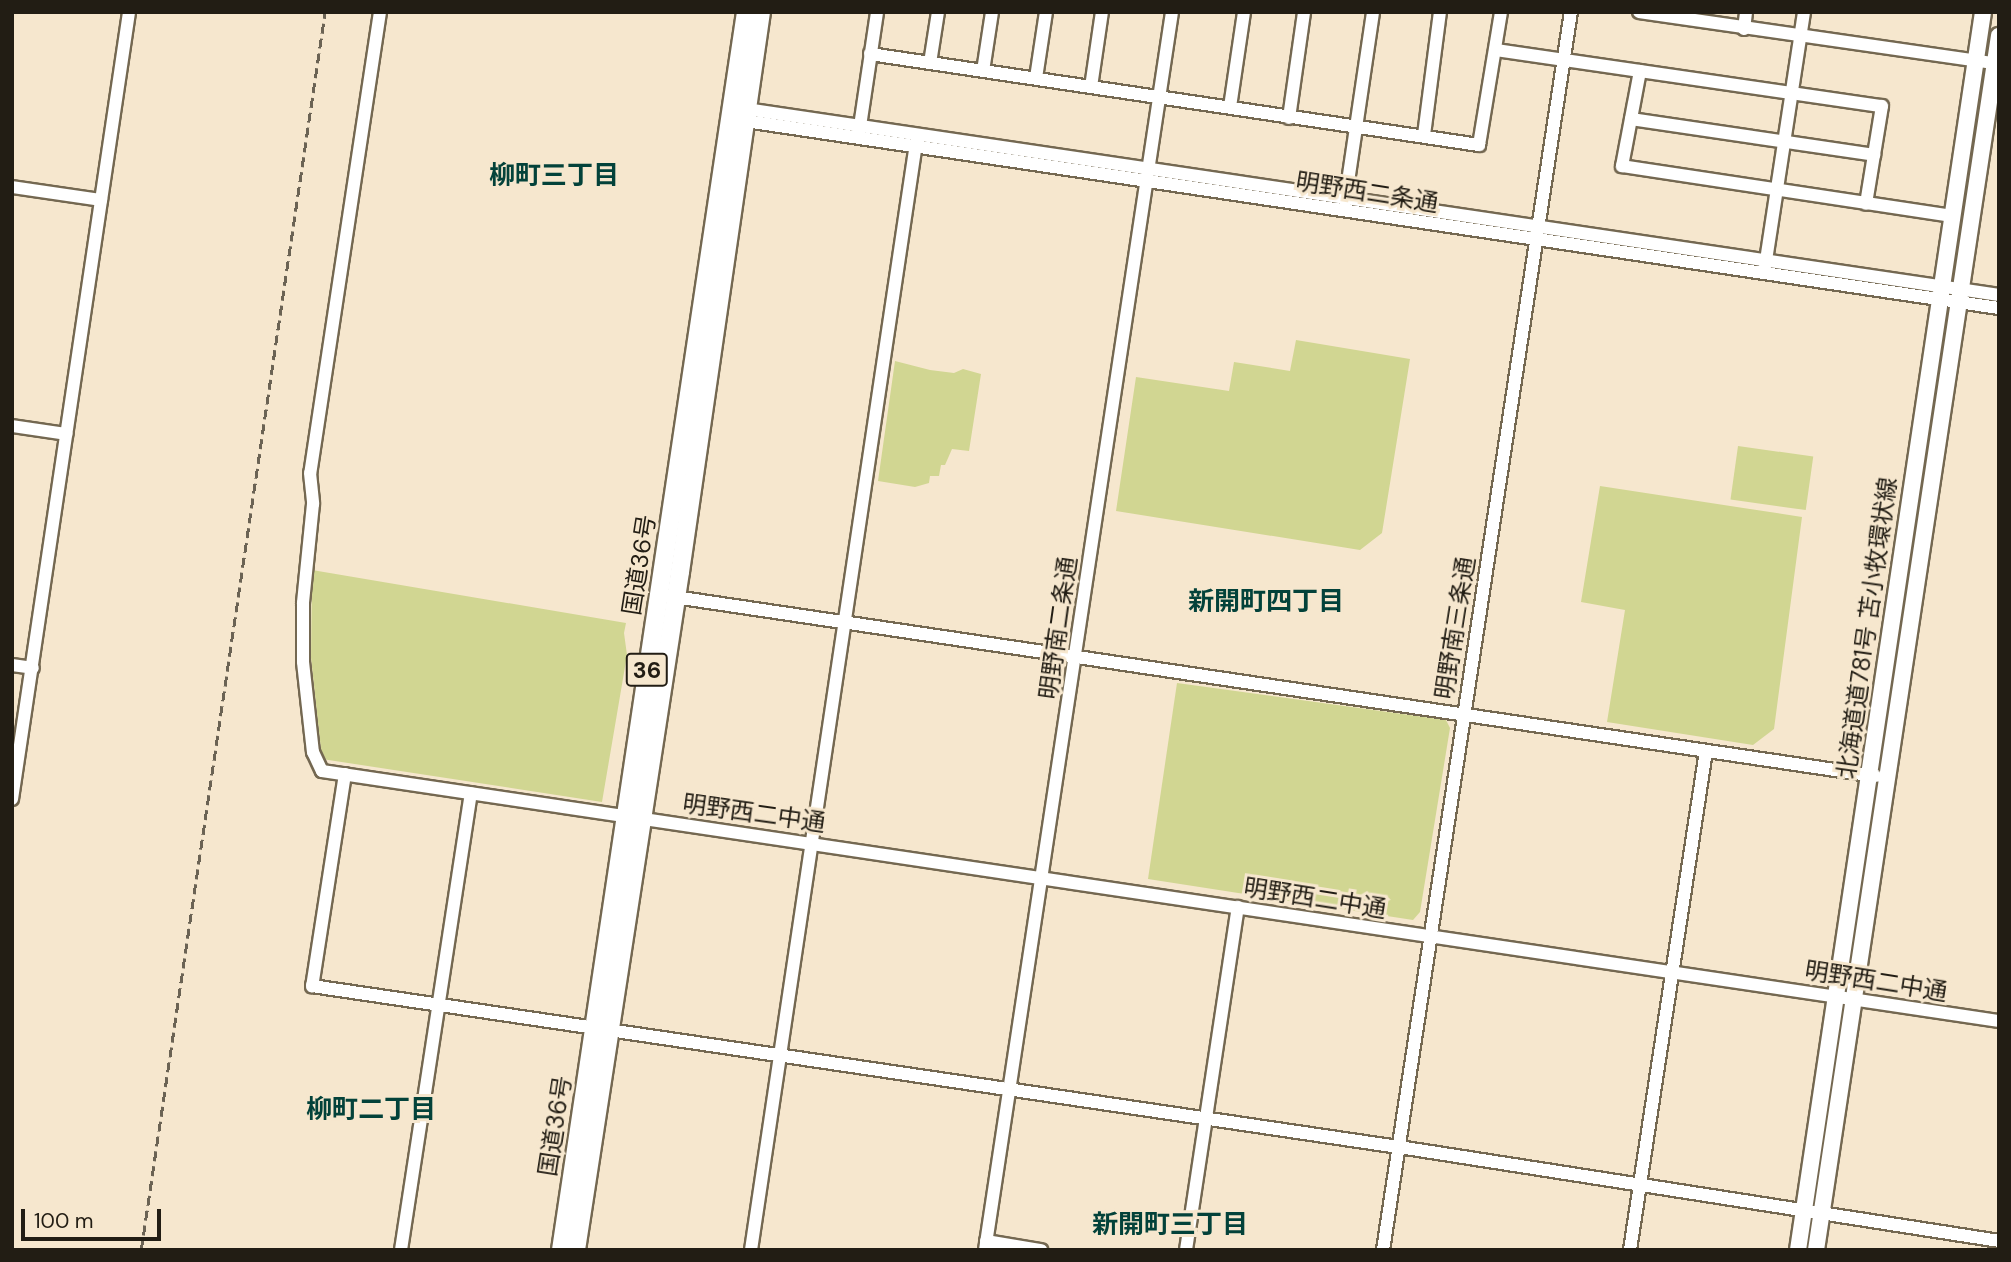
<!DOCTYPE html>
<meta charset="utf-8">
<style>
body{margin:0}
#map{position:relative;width:2011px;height:1262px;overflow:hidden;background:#f6e7ce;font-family:"DM Sans","Noto Sans JP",sans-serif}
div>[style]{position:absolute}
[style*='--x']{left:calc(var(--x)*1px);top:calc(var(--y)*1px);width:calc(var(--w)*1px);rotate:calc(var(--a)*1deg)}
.green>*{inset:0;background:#d1d692;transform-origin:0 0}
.roads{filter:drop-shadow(2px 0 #746851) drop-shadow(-2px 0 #746851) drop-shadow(0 2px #746851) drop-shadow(0 -2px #746851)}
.minor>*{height:12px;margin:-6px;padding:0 6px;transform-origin:6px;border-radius:6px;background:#fff}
.major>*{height:16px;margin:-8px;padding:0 8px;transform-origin:8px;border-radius:8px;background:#fff}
.highway>*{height:18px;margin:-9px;padding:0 9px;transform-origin:9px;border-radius:9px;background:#fff}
.rail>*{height:2.5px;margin-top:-1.25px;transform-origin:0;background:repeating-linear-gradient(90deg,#6b6354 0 10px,transparent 0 15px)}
span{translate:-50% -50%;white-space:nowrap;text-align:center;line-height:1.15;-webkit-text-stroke:6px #f6e7ce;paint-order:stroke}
.shield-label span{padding:2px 5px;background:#f6e7ce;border:2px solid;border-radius:5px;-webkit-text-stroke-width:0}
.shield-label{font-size:23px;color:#221d14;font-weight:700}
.street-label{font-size:24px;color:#221d14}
.neighbourhood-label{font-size:26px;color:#03423a;font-weight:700}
.frame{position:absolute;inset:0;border:14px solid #221d14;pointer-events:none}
.scale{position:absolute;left:21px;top:1209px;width:140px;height:32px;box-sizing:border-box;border:4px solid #221d14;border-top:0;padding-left:9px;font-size:21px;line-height:24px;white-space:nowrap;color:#221d14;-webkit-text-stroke:5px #f6e7ce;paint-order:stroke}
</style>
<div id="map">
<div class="green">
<div style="clip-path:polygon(1296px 340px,1410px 359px,1382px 533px,1360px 550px,1116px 511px,1136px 377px,1229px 391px,1234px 362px,1290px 371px)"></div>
<div style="clip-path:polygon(895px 361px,930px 370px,954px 373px,963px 369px,981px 374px,969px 451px,952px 449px,945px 465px,941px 465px,939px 476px,930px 476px,929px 483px,915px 487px,878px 481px)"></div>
<div style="left:1738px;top:446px;width:76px;height:54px;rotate:8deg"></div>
<div style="clip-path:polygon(1600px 486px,1802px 517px,1774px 729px,1753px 745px,1607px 722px,1625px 610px,1581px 602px)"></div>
<div style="clip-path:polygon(312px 570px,626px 623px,624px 633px,627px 655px,602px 802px,322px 759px,311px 658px)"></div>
<div style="clip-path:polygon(1177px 683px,1446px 720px,1450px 728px,1420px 912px,1413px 920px,1148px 879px)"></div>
</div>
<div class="roads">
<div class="minor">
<div style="--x:380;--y:12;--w:466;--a:98.6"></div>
<div style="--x:310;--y:473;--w:31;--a:84"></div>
<div style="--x:313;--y:504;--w:100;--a:95.8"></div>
<div style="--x:303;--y:603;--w:59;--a:90"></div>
<div style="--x:303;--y:662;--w:91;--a:83.7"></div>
<div style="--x:313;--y:752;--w:21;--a:65"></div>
<div style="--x:322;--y:771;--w:1696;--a:8.48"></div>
<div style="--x:1639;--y:12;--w:360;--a:8.2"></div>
<div style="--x:1744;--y:29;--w:17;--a:-83"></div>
<div style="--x:1496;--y:50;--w:390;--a:8.3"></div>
<div style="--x:1882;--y:106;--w:99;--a:99.3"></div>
<div style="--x:870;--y:54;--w:616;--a:8.5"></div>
<div style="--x:1479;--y:145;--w:135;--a:-80.6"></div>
<div style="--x:930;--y:63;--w:52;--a:-81.1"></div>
<div style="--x:983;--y:71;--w:60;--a:-81.3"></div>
<div style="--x:1640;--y:71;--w:97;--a:100.7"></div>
<div style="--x:1622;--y:166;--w:333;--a:8.6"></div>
<div style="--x:1036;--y:78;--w:67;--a:-81.4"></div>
<div style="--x:1091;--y:87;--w:76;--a:-81.7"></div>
<div style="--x:1230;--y:107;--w:96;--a:-81.6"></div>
<div style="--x:739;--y:108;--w:1274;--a:8.44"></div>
<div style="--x:1289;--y:118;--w:107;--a:-81.9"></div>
<div style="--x:1631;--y:119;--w:246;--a:8.4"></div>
<div style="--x:739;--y:120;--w:1274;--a:8.49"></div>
<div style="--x:859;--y:133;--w:122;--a:-81.5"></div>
<div style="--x:1424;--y:135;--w:124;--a:-82.6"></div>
<div style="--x:12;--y:187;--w:90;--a:8.3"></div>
<div style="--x:1345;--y:202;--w:192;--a:-81.6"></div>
<div style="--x:1765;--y:267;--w:258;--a:-81.3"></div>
<div style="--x:12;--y:426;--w:55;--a:8.4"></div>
<div style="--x:668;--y:596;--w:1221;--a:8.48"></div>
<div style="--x:12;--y:665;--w:21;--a:8"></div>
<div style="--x:345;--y:774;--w:215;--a:98.8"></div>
<div style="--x:312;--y:986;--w:1099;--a:8.43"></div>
<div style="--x:1399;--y:1147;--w:607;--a:8.9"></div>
<div style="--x:12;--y:799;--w:796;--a:-81.54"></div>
<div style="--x:986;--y:1241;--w:56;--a:9.3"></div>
<div style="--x:401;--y:1250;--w:462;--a:-81.3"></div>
<div style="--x:751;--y:1250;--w:1125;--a:-81.52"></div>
<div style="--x:985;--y:1250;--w:1252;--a:-81.41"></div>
<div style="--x:1186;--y:1250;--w:347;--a:-81.4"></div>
<div style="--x:1383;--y:1250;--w:1252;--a:-81.37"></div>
<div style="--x:1630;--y:1250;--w:505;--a:-81.34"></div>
</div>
<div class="major">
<div style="--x:1798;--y:1250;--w:1252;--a:-81.5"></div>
<div style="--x:1816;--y:1250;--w:1228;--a:-81.43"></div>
</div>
<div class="highway">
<div style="--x:561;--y:1250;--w:1252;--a:-81.5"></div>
<div style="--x:576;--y:1250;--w:686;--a:-81.28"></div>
<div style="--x:680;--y:572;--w:566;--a:-81.77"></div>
</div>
</div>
<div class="rail">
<div style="--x:141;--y:1250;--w:1252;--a:-81.55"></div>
</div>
<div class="shield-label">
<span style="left:647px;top:670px">36</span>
</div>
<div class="street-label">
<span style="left:1367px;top:192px;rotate:9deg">明野西二条通</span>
<span style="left:639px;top:565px;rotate:-81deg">国道36号</span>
<span style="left:1058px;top:628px;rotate:-82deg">明野南二条通</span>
<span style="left:1455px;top:628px;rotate:-81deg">明野南三条通</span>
<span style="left:1867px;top:628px;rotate:-82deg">北海道道781号 苫小牧環状線</span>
<span style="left:754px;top:813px;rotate:8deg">明野西二中通</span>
<span style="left:1315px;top:898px;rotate:9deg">明野西二中通</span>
<span style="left:1876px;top:981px;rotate:9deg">明野西二中通</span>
<span style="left:555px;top:1126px;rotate:-81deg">国道36号</span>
</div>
<div class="neighbourhood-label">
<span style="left:554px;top:176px">柳町三丁目</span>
<span style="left:1266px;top:602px">新開町四丁目</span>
<span style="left:371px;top:1110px">柳町二丁目</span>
<span style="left:1170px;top:1225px">新開町三丁目</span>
</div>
<div class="frame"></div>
<div class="scale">100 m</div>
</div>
